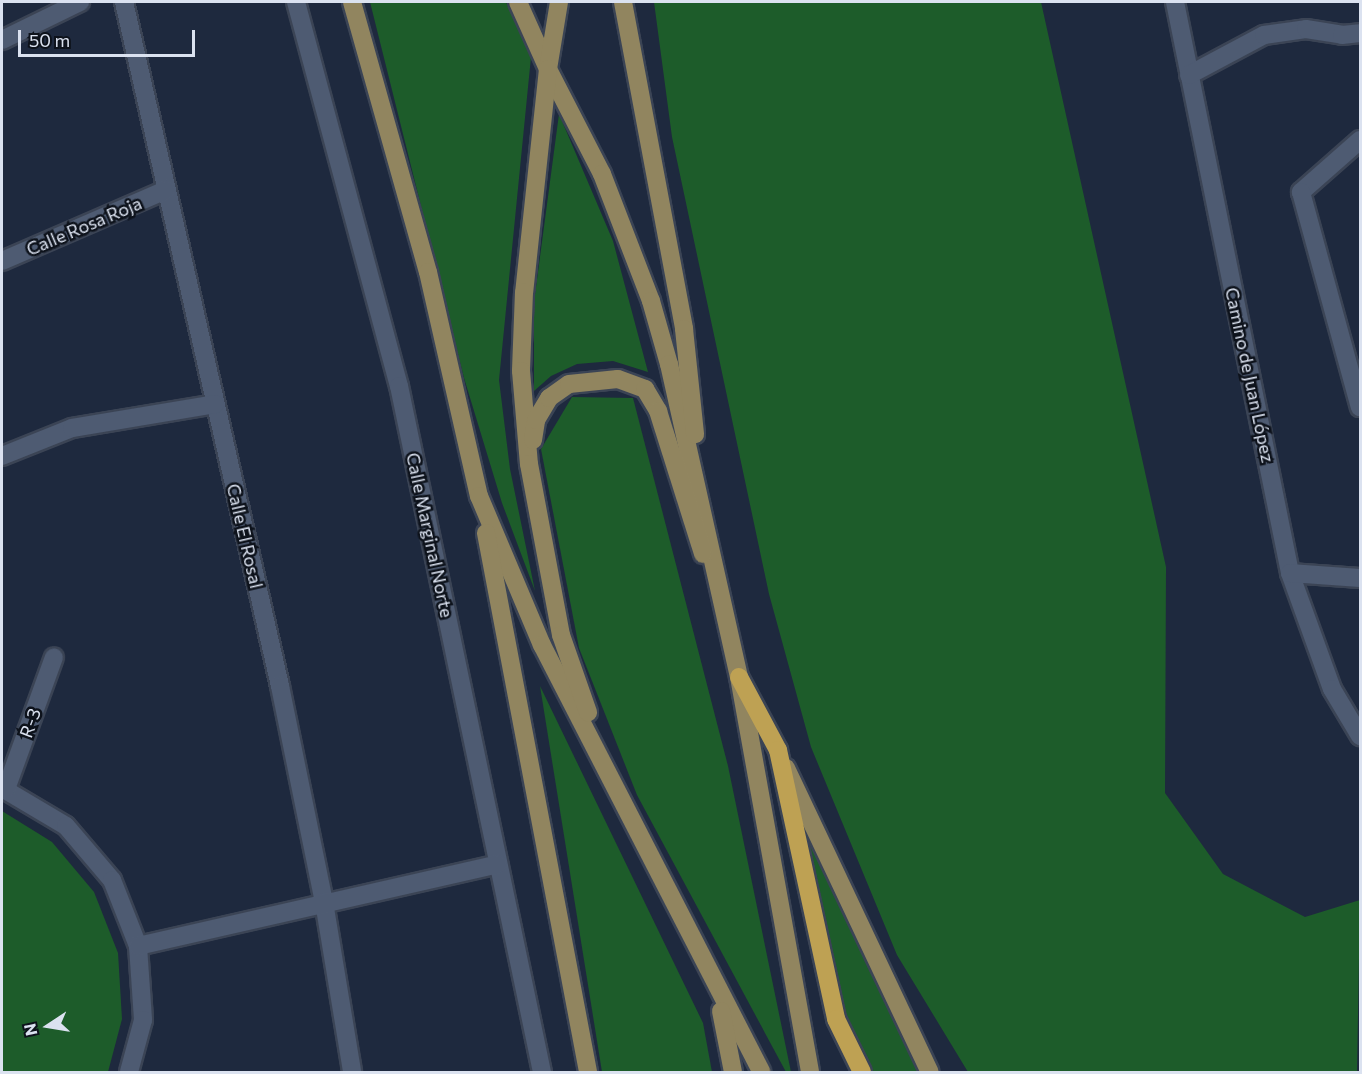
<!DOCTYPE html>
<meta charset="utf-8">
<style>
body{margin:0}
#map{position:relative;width:1362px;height:1074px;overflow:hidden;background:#1e293e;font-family:Commissioner,sans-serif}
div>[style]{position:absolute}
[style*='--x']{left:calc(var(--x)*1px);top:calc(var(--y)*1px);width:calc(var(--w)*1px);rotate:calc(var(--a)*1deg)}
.green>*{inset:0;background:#1d5c2a}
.roads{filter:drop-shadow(2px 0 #3b4455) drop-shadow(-2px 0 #3b4455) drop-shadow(0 2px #3b4455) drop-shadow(0 -2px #3b4455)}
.minor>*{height:18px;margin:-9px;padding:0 9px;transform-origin:9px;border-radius:9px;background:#4e5b72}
.major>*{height:18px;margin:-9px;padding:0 9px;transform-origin:9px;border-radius:9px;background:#91855f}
.highway>*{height:18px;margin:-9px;padding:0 9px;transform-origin:9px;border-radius:9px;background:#bea153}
span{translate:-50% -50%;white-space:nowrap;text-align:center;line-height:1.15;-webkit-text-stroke:5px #0d121b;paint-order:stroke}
.street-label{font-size:18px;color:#dbe2f0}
.frame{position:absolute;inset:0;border:3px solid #dbe2f0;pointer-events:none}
.north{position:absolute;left:18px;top:996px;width:60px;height:60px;-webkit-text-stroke:4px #0d121b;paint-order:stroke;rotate:258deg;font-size:16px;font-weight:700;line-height:24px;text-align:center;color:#dbe2f0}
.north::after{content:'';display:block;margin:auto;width:21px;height:27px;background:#dbe2f0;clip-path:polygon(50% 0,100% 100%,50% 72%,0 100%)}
.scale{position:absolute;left:18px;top:30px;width:177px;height:27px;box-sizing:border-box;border:3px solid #dbe2f0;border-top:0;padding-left:8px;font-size:18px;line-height:21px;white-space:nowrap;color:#dbe2f0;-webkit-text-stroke:4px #0d121b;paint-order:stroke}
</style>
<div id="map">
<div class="green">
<div style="clip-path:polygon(370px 2px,506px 2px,531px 57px,499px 380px,510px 469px,535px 591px,502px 503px,464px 378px)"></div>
<div style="clip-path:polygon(654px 2px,1041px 2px,1166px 567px,1165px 793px,1223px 874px,1305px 917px,1360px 900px,1357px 1072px,968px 1072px,897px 955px,811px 747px,769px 594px,672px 137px)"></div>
<div style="clip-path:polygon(559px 114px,613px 241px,648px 372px,613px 361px,577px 364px,551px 376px,534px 391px,534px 302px)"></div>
<div style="clip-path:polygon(572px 397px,633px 398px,728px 766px,791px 1072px,786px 1072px,637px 795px,579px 648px,541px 449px)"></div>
<div style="clip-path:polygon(540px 686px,703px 1023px,712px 1072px,602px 1072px)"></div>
<div style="clip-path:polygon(2px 811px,52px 842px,94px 892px,118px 953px,122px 1019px,108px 1072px,2px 1072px)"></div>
<div style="clip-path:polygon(806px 827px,832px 891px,924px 1072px,872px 1072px,842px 1008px,799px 862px)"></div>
</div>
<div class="roads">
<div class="minor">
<div style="--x:124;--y:2;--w:702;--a:77.15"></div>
<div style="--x:280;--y:686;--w:220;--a:78.5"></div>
<div style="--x:324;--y:902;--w:172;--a:80.6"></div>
<div style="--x:296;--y:2;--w:398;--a:75"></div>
<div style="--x:399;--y:386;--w:701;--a:78.23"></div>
<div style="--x:1175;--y:2;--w:582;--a:78.61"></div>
<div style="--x:1290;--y:573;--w:123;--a:70.1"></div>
<div style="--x:1332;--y:689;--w:55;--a:59.2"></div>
<div style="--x:2;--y:40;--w:87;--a:-26"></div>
<div style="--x:1189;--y:75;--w:85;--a:-28.1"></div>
<div style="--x:1264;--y:35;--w:42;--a:-8.1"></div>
<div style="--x:1306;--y:29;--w:36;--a:9"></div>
<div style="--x:1342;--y:35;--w:18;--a:-6"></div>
<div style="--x:1360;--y:140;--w:79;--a:138.6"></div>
<div style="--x:1301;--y:192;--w:223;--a:74.7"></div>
<div style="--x:2;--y:261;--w:179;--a:-23.4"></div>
<div style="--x:2;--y:456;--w:75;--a:-21.8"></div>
<div style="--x:72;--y:428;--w:145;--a:-9.5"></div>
<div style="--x:1290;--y:573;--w:70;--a:4.1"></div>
<div style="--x:2;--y:788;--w:74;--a:30.7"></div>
<div style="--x:66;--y:826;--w:71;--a:49.6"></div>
<div style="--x:112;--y:880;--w:71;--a:68.5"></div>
<div style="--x:138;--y:946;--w:74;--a:86.1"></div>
<div style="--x:143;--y:1020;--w:54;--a:105.1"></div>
<div style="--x:6;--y:789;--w:140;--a:-70"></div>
<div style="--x:138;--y:946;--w:369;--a:-12.8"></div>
</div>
<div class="major">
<div style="--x:352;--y:2;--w:280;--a:74.3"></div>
<div style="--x:428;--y:272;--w:230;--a:77.2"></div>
<div style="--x:479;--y:496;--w:162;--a:67.1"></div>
<div style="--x:542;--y:645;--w:480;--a:62.8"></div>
<div style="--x:518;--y:2;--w:73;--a:65.9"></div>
<div style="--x:548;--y:69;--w:118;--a:62.8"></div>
<div style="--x:602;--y:174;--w:136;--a:68.9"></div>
<div style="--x:651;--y:301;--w:66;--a:74.1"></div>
<div style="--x:669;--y:364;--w:321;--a:77.4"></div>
<div style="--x:739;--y:677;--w:401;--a:79.8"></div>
<div style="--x:559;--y:2;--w:68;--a:99.3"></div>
<div style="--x:548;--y:69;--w:224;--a:96.1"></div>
<div style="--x:524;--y:292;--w:79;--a:92.2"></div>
<div style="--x:521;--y:371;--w:93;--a:85.1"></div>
<div style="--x:529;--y:464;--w:174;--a:79.4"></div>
<div style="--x:561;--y:635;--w:82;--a:70.7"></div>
<div style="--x:623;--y:2;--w:333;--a:79.4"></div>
<div style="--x:684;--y:329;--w:106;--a:84"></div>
<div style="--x:533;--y:440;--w:20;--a:-81"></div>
<div style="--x:536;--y:420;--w:26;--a:-59"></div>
<div style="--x:549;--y:398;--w:24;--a:-35"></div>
<div style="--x:569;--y:384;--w:49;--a:-5.8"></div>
<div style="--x:618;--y:379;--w:29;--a:20"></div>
<div style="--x:645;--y:389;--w:26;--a:59"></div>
<div style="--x:658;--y:411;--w:150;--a:72.5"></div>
<div style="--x:486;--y:533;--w:549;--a:79.28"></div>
<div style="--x:786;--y:768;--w:336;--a:64.7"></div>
<div style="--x:721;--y:1011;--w:62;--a:78.9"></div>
</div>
<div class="highway">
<div style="--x:739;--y:677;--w:83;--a:61.9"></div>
<div style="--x:778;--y:750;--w:275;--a:77.8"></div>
<div style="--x:836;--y:1019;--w:59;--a:63.9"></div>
</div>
</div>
<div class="street-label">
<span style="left:84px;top:226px;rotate:-23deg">Calle Rosa Roja</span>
<span style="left:1250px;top:375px;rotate:78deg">Camino de Juan López</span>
<span style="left:430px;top:535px;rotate:78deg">Calle Marginal Norte</span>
<span style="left:245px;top:536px;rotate:77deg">Calle El Rosal</span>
<span style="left:30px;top:723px;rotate:-70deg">R-3</span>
</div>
<div class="frame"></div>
<div class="north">N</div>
<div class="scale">50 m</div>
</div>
